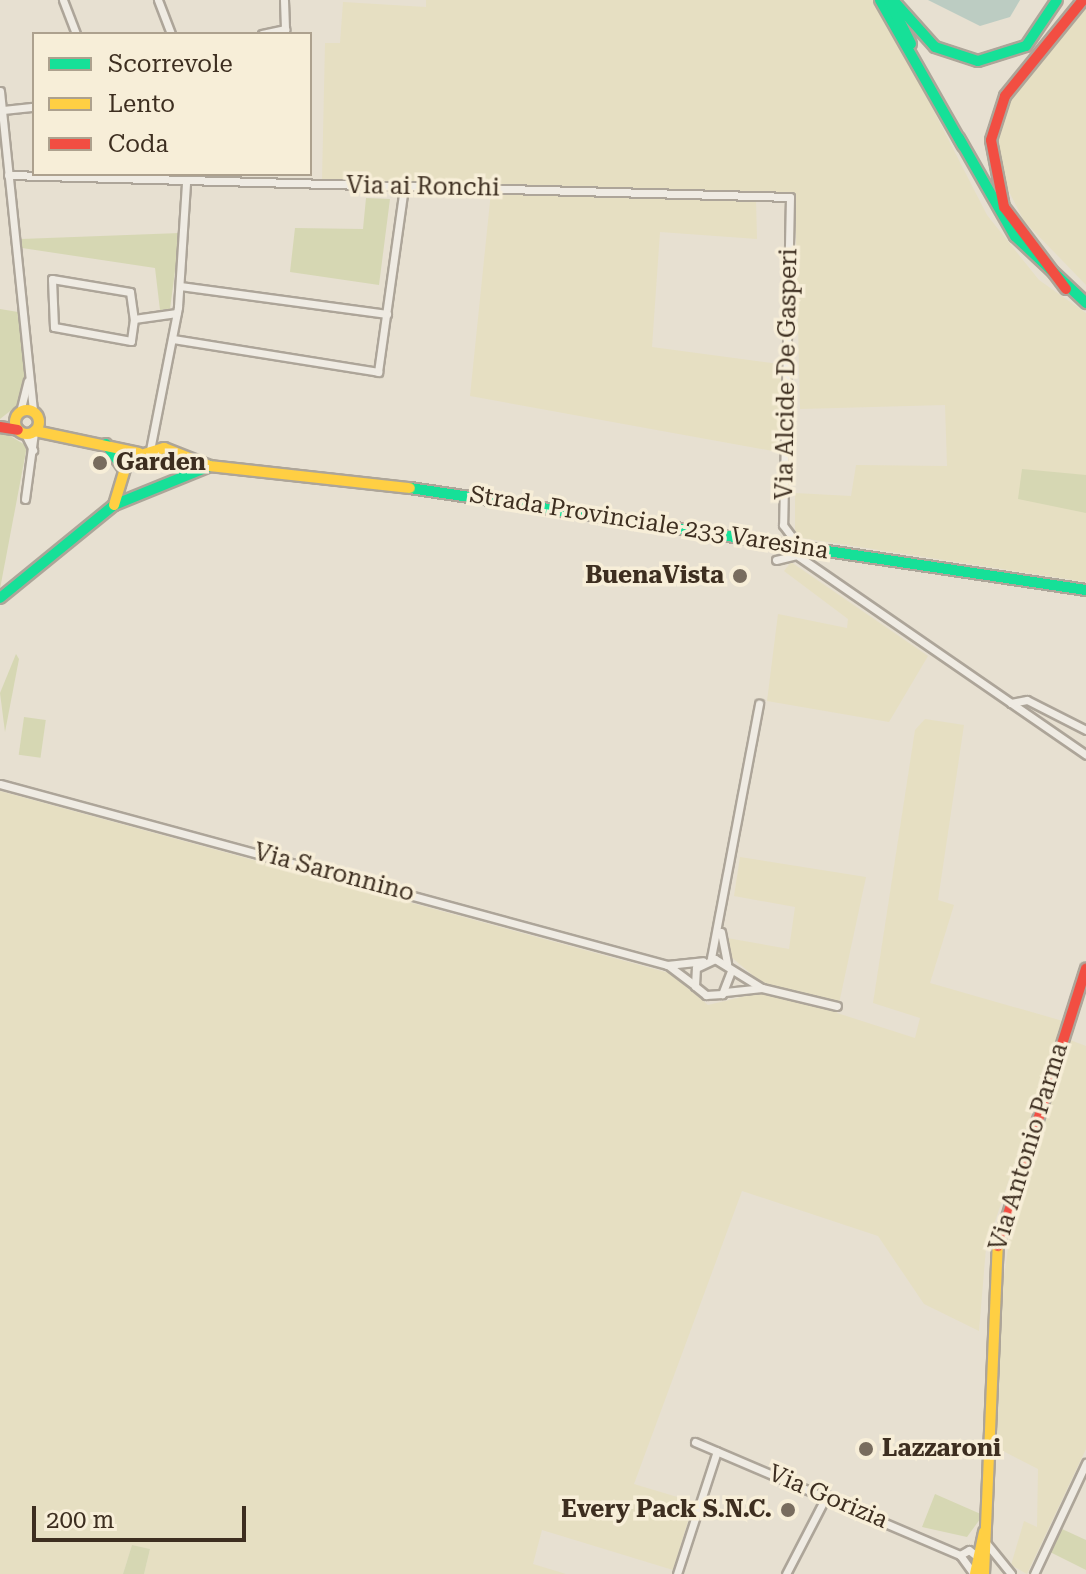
<!DOCTYPE html>
<style>
body{margin:0}
#map{position:relative;width:1086px;height:1574px;overflow:hidden;background:#e7e0d1;font-family:"Roboto Serif",serif}
div>[style]{position:absolute}
[style*='--x']{left:calc(var(--x)*1px);top:calc(var(--y)*1px);width:calc(var(--w)*1px);rotate:calc(var(--a)*1deg)}
.farmland>*{inset:0;background:#e6dfc2}
.green>*{inset:0;background:#d6d7b3;transform-origin:0 0}
.water>*{inset:0;background:#bcccc2}
.roads{filter:drop-shadow(2px 0 #ada599) drop-shadow(-2px 0 #ada599) drop-shadow(0 2px #ada599) drop-shadow(0 -2px #ada599)}
.street>*{height:7px;margin:-3.5px;padding:0 3.5px;transform-origin:3.5px;border-radius:3.5px;background:#efebe3}
.fast>*{height:10px;margin:-5px;padding:0 5px;transform-origin:5px;border-radius:5px;background:#16e098}
.slow>*{height:10px;margin:-5px;padding:0 5px;transform-origin:5px;border-radius:5px;background:#ffcf43}
.slow>.ring{margin:-5px;padding:0;box-sizing:content-box;background:none;border:10px solid #ffcf43;border-radius:50%}
.jam>*{height:10px;margin:-5px;padding:0 5px;transform-origin:5px;border-radius:5px;background:#f24e42}
.dots>*{width:22px;height:22px;translate:-50% -50%;box-sizing:border-box;border:4px solid #f7eed8;border-radius:50%}
span{translate:-50% -50%;white-space:nowrap;text-align:center;line-height:1.15;-webkit-text-stroke:7px #f7eed8;paint-order:stroke}
.street-label{font-size:24px;color:#3d2e20}
.poi-label{font-size:24px;color:#3d2e20;font-weight:700}
.left{translate:0 -50%;text-align:left}
.right{translate:-100% -50%;text-align:right}
.legend{position:absolute;left:32px;top:32px;width:280px;height:144px;box-sizing:border-box;background:#f7eed8;border:2px solid #ada18e;margin:0;padding:10px 14px;list-style:none;font-size:24px;color:#3d2e20}
.legend li{display:flex;align-items:center;gap:16px;height:40px}
.legend b{width:40px;border:2px solid #ada18e}
.scale{position:absolute;left:32px;top:1506px;width:214px;height:36px;box-sizing:border-box;border:4px solid #3d2e20;border-top:0;padding-left:10px;font-size:24px;line-height:28px;white-space:nowrap;color:#3d2e20;-webkit-text-stroke:6px #f7eed8;paint-order:stroke}
</style>
<div id="map">
<div class="farmland">
<div style="clip-path:polygon(426px 0,877px 0,987px 215px,1039px 280px,1086px 313px,1086px 582px,795px 537px,795px 493px,851px 496px,856px 465px,947px 466px,945px 405px,800px 409px,795px 194px,322px 180px,325px 43px,340px 43px,343px 2px,426px 7px)"></div>
<div style="clip-path:polygon(1086px 3px,1086px 285px,1024px 221px,995px 164px,997px 127px,1011px 94px)"></div>
<div style="clip-path:polygon(491px 192px,756px 199px,757px 239px,660px 232px,652px 347px,787px 365px,778px 452px,470px 396px)"></div>
<div style="clip-path:polygon(791px 562px,928px 656px,889px 722px,767px 701px,778px 614px,847px 628px,848px 619px,784px 571px)"></div>
<div style="clip-path:polygon(925px 719px,964px 725px,938px 900px,954px 905px,930px 983px,1063px 1021px,986px 1248px,979px 1331px,924px 1304px,878px 1236px,742px 1191px,634px 1484px,694px 1502px,673px 1570px,542px 1530px,533px 1564px,566px 1574px,144px 1574px,150px 1549px,132px 1545px,123px 1574px,0 1574px,0 791px,669px 973px,708px 1005px,754px 994px,756px 978px,730px 956px,727px 938px,789px 949px,795px 907px,734px 896px,740px 857px,866px 877px,837px 1013px,915px 1038px,920px 1018px,873px 1003px,915px 730px)"></div>
<div style="clip-path:polygon(1070px 1040px,1086px 1046px,1086px 1449px,1027px 1574px,1011px 1565px,1024px 1521px,1037px 1527px,1038px 1469px,995px 1447px,996px 1332px,1010px 1235px)"></div>
</div>
<div class="green">
<div style="clip-path:polygon(366px 198px,390px 199px,379px 285px,290px 272px,295px 228px,363px 229px)"></div>
<div style="clip-path:polygon(180px 233px,170px 309px,160px 310px,155px 268px,22px 248px,21px 239px)"></div>
<div style="clip-path:polygon(0 309px,18px 312px,25px 379px,19px 404px,0 419px)"></div>
<div style="clip-path:polygon(0 430px,27px 446px,0 589px)"></div>
<div style="clip-path:polygon(1022px 469px,1086px 475px,1086px 513px,1018px 499px)"></div>
<div style="clip-path:polygon(16px 654px,19px 659px,5px 732px,0 693px)"></div>
<div style="left:24px;top:717px;width:22px;height:38px;rotate:8deg"></div>
<div style="clip-path:polygon(935px 1494px,983px 1515px,967px 1537px,922px 1527px)"></div>
<div style="clip-path:polygon(1062px 1529px,1086px 1540px,1086px 1570px,1050px 1552px)"></div>
<div style="clip-path:polygon(132px 1545px,150px 1549px,144px 1574px,123px 1574px)"></div>
</div>
<div class="water">
<div style="clip-path:polygon(928px 0,1020px 0,1010px 17px,980px 26px)"></div>
</div>
<div class="roads">
<div class="street">
<div style="--x:63;--y:0;--w:36;--a:69"></div>
<div style="--x:158;--y:0;--w:36;--a:69"></div>
<div style="--x:284;--y:0;--w:34;--a:88"></div>
<div style="--x:262;--y:34;--w:24;--a:-12"></div>
<div style="--x:0;--y:91;--w:322;--a:84.1"></div>
<div style="--x:3;--y:110;--w:31;--a:-6"></div>
<div style="--x:8;--y:175;--w:782;--a:1.61"></div>
<div style="--x:790;--y:197;--w:328;--a:91.2"></div>
<div style="--x:783;--y:525;--w:26;--a:53"></div>
<div style="--x:180;--y:286;--w:209;--a:7.7"></div>
<div style="--x:134;--y:319;--w:22;--a:98"></div>
<div style="--x:131;--y:341;--w:78;--a:-169.7"></div>
<div style="--x:54;--y:327;--w:48;--a:-92.4"></div>
<div style="--x:52;--y:279;--w:79;--a:9.5"></div>
<div style="--x:130;--y:292;--w:27;--a:82"></div>
<div style="--x:134;--y:319;--w:43;--a:-7.9"></div>
<div style="--x:173;--y:339;--w:208;--a:9.1"></div>
<div style="--x:378;--y:372;--w:188;--a:-82"></div>
<div style="--x:20;--y:412;--w:32;--a:-76"></div>
<div style="--x:25;--y:434;--w:18;--a:63"></div>
<div style="--x:150;--y:450;--w:146;--a:-78.9"></div>
<div style="--x:178;--y:307;--w:125;--a:-86.3"></div>
<div style="--x:25;--y:499;--w:68;--a:-82.3"></div>
<div style="--x:785;--y:547;--w:366;--a:34.6"></div>
<div style="--x:776;--y:560;--w:18;--a:-13"></div>
<div style="--x:1011;--y:703;--w:16;--a:-11"></div>
<div style="--x:1027;--y:700;--w:66;--a:27"></div>
<div style="--x:0;--y:784;--w:691;--a:15.18"></div>
<div style="--x:667;--y:965;--w:36;--a:-6"></div>
<div style="--x:721;--y:932;--w:32;--a:79"></div>
<div style="--x:711;--y:958;--w:259;--a:-79.3"></div>
<div style="--x:669;--y:966;--w:31;--a:37"></div>
<div style="--x:731;--y:971;--w:25;--a:111"></div>
<div style="--x:722;--y:994;--w:16;--a:176"></div>
<div style="--x:706;--y:995;--w:14;--a:-141"></div>
<div style="--x:695;--y:986;--w:18;--a:-87"></div>
<div style="--x:696;--y:968;--w:21;--a:-25"></div>
<div style="--x:715;--y:959;--w:55;--a:31.7"></div>
<div style="--x:762;--y:988;--w:77;--a:13.5"></div>
<div style="--x:725;--y:992;--w:37;--a:-6"></div>
<div style="--x:695;--y:1442;--w:288;--a:23.1"></div>
<div style="--x:960;--y:1555;--w:24;--a:54"></div>
<div style="--x:987;--y:1544;--w:38;--a:51"></div>
<div style="--x:960;--y:1555;--w:10;--a:-29"></div>
<div style="--x:969;--y:1550;--w:14;--a:39"></div>
<div style="--x:677;--y:1574;--w:129;--a:-72"></div>
<div style="--x:786;--y:1574;--w:89;--a:-62.6"></div>
<div style="--x:1034;--y:1574;--w:123;--a:-64.9"></div>
</div>
<div class="fast">
<div style="--x:880;--y:0;--w:168;--a:60.4"></div>
<div style="--x:889;--y:0;--w:49;--a:63.4"></div>
<div style="--x:893;--y:0;--w:63;--a:48.2"></div>
<div style="--x:935;--y:47;--w:45;--a:18"></div>
<div style="--x:978;--y:61;--w:50;--a:-17.4"></div>
<div style="--x:1026;--y:46;--w:55;--a:-56"></div>
<div style="--x:959;--y:138;--w:113;--a:60.3"></div>
<div style="--x:1015;--y:236;--w:98;--a:43.3"></div>
<div style="--x:106;--y:444;--w:29;--a:55"></div>
<div style="--x:410;--y:488;--w:684;--a:8.58"></div>
<div style="--x:0;--y:598;--w:147;--a:-39.2"></div>
<div style="--x:114;--y:505;--w:104;--a:-22.1"></div>
</div>
<div class="slow">
<div class="ring" style="left:15px;top:410px;width:14px;height:14px"></div>
<div style="--x:35;--y:431;--w:106;--a:11.9"></div>
<div style="--x:114;--y:505;--w:48;--a:-73.1"></div>
<div style="--x:128;--y:459;--w:38;--a:-17"></div>
<div style="--x:164;--y:448;--w:49;--a:21.4"></div>
<div style="--x:210;--y:466;--w:201;--a:6.3"></div>
<div style="--x:975;--y:1574;--w:43;--a:-77.9"></div>
<div style="--x:984;--y:1574;--w:328;--a:-87.6"></div>
</div>
<div class="jam">
<div style="--x:1066;--y:289;--w:103;--a:-127.1"></div>
<div style="--x:1004;--y:207;--w:68;--a:-101"></div>
<div style="--x:991;--y:140;--w:46;--a:-72.3"></div>
<div style="--x:1005;--y:96;--w:124;--a:-50.9"></div>
<div style="--x:0;--y:427;--w:18;--a:9"></div>
<div style="--x:998;--y:1246;--w:291;--a:-72.4"></div>
</div>
</div>
<div class="dots">
<div style="left:100px;top:463px;background:#786c5e"></div>
<div style="left:740px;top:576px;background:#786c5e"></div>
<div style="left:866px;top:1449px;background:#786c5e"></div>
<div style="left:788px;top:1510px;background:#786c5e"></div>
</div>
<div class="street-label">
<span style="left:423px;top:187px;rotate:1deg">Via ai Ronchi</span>
<span style="left:787px;top:374px;rotate:-89deg">Via Alcide De Gasperi</span>
<span style="left:649px;top:523px;rotate:9deg">Strada Provinciale 233 Varesina</span>
<span style="left:334px;top:873px;rotate:15deg">Via Saronnino</span>
<span style="left:1029px;top:1147px;rotate:-73deg">Via Antonio Parma</span>
<span style="left:828px;top:1497px;rotate:23deg">Via Gorizia</span>
</div>
<div class="poi-label">
<span class="left" style="left:116px;top:463px">Garden</span>
<span class="right" style="left:724px;top:576px">BuenaVista</span>
<span class="left" style="left:882px;top:1449px">Lazzaroni</span>
<span class="right" style="left:772px;top:1510px">Every Pack S.N.C.</span>
</div>
<ul class="legend">
<li><b style="height:10px;background:#16e098"></b>Scorrevole</li>
<li><b style="height:10px;background:#ffcf43"></b>Lento</li>
<li><b style="height:10px;background:#f24e42"></b>Coda</li>
</ul>
<div class="scale">200 m</div>
</div>
